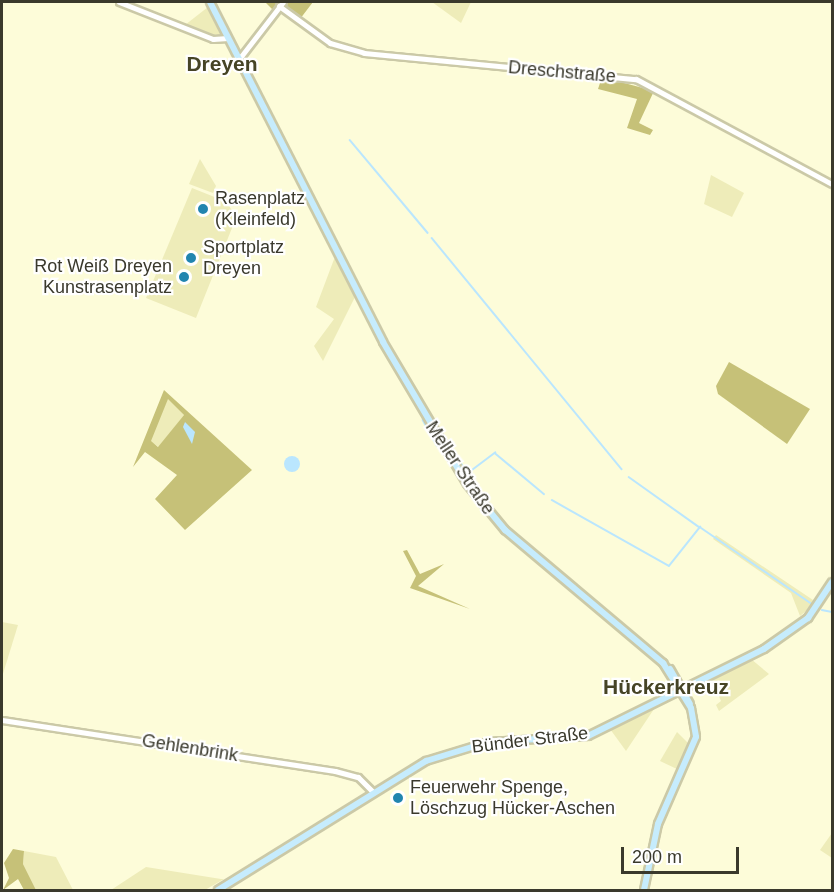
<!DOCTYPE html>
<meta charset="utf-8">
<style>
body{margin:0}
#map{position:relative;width:834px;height:892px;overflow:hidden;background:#fdfcd9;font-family:Helvetica,sans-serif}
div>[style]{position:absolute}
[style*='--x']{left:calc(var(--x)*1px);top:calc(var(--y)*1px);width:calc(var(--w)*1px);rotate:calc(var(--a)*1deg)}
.green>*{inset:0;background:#eeecb9}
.forest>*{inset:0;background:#c6c178}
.water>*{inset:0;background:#bae6fe}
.round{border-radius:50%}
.stream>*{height:1.5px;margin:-0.75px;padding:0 0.75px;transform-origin:0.75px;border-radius:0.75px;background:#bae6fe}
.roads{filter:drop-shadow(2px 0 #cbc9a7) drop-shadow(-2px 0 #cbc9a7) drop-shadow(0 2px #cbc9a7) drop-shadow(0 -2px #cbc9a7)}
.tertiary>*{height:5px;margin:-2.5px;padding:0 2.5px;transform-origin:2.5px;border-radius:2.5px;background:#fff}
.secondary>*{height:6px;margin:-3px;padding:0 3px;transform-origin:3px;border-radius:3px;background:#c6ecfd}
.dots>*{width:16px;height:16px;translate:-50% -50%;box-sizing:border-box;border:3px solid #fff;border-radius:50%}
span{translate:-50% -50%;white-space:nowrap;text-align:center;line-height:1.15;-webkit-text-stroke:4.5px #fff;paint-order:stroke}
.street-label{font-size:18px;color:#3a392c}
.poi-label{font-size:18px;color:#3a392c}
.left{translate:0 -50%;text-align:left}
.right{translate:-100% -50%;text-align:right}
.quarter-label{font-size:21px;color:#464426;font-weight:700}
.frame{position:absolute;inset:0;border:3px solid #3a392c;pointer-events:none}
.scale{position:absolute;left:621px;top:847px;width:118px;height:27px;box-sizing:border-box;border:3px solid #3a392c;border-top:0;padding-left:8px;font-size:18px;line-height:21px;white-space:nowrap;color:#3a392c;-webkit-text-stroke:4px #fff;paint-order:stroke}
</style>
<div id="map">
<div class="green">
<div style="clip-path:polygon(432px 2px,471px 2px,461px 23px)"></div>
<div style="clip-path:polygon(208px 7px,222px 31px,218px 37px,185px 25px)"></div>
<div style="clip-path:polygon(200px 159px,216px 186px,213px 193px,189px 184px)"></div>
<div style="clip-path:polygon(711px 175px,744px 193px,732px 217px,704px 204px)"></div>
<div style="clip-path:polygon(192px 188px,227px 202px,236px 218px,196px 318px,146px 298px)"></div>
<div style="clip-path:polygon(336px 254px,356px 295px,323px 361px,314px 346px,334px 319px,316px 307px)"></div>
<div style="clip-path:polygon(168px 398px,184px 415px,159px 447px,150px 441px)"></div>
<div style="clip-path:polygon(716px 535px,813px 600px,811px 607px,800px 616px,791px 593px,713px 539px)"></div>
<div style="clip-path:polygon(2px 622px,18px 625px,2px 677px)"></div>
<div style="clip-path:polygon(751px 659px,769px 674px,719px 711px,716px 705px,721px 701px,710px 676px)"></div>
<div style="clip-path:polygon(650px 705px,654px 709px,626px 751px,610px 729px)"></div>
<div style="clip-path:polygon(677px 732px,690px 745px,679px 770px,660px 761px)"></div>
<div style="clip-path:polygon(832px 833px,832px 858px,820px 850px)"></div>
<div style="clip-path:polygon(24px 851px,56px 857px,73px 890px,36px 890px,23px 864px)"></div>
<div style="clip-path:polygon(146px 867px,221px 879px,224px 879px,205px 890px,111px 890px)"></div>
</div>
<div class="forest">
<div style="clip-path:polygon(265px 2px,313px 2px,300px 19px,279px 2px,273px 10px)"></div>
<div style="clip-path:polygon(602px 77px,654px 91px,639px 123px,653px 130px,650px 135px,627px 128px,637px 99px,598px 89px)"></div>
<div style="clip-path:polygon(729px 362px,810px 409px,787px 444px,718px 394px,716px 386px)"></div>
<div style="clip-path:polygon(evenodd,164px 390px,252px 470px,185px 530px,155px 499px,177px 475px,145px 452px,133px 467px,164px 390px,168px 399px,184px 415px,158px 447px,151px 441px,168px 399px)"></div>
<div style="clip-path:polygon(407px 550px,420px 574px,444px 564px,418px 586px,470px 609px,410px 588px,416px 576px,403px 551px)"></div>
<div style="clip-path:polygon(13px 849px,24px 851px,23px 864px,36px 890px,24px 890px,18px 879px,3px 890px,9px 878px,4px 863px)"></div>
</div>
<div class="water">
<div style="clip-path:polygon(185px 422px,195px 432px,192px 444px,183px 427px)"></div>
<div class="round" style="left:284px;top:456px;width:16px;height:16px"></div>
</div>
<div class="stream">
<div style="--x:350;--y:140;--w:121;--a:50"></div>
<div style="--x:432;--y:238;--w:299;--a:50.6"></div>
<div style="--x:423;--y:420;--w:29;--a:61"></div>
<div style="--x:445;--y:441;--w:39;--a:54"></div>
<div style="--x:468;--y:473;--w:34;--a:-37"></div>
<div style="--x:495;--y:453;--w:64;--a:39.9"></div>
<div style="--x:629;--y:477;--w:86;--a:35.5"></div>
<div style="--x:552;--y:500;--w:134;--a:29.4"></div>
<div style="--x:669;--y:566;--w:50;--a:-51.5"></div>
<div style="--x:700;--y:527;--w:136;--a:34.5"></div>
<div style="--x:822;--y:610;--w:10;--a:11"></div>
</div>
<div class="roads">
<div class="tertiary">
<div style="--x:119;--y:2;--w:101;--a:21.5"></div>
<div style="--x:213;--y:39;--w:15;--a:-4"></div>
<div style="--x:279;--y:6;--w:63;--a:36"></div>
<div style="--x:330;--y:43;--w:35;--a:16"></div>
<div style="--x:364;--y:53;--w:273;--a:5.5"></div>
<div style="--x:636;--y:79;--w:222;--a:28.2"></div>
<div style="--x:239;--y:59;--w:72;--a:-52.3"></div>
<div style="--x:2;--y:720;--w:337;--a:8.7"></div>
<div style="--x:335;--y:771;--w:24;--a:15"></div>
<div style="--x:358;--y:777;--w:20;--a:45"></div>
</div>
<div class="secondary">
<div style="--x:210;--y:2;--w:381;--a:63"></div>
<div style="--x:383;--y:342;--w:165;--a:59.4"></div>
<div style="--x:467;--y:484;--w:60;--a:50.4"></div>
<div style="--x:505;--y:530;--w:207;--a:40.1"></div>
<div style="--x:663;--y:663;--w:53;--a:58.1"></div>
<div style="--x:691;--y:708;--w:29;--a:80"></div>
<div style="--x:696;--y:737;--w:95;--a:113.6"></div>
<div style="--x:658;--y:824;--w:67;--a:102"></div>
<div style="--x:670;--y:669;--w:40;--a:60.3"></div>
<div style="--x:218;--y:890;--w:245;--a:-31.8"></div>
<div style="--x:426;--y:761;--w:65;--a:-17"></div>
<div style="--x:488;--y:742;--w:100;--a:-3.4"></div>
<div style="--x:588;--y:736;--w:196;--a:-26.3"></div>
<div style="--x:764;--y:649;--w:54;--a:-35.2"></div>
<div style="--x:808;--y:618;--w:43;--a:-56.3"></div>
</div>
</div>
<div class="dots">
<div style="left:203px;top:209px;background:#2185af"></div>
<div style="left:191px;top:258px;background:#2185af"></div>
<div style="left:184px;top:277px;background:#2185af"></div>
<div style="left:398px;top:798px;background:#2185af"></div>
</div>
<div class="street-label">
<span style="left:562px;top:72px;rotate:5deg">Dreschstraße</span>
<span style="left:460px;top:468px;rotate:56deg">Meller Straße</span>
<span style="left:530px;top:740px;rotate:-7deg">Bünder Straße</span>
<span style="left:190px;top:748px;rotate:9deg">Gehlenbrink</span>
</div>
<div class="poi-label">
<span class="left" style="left:215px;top:209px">Rasenplatz<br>(Kleinfeld)</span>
<span class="left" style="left:203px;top:258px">Sportplatz<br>Dreyen</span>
<span class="right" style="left:172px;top:277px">Rot Weiß Dreyen<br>Kunstrasenplatz</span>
<span class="left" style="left:410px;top:798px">Feuerwehr Spenge,<br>Löschzug Hücker-Aschen</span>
</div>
<div class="quarter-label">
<span style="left:222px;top:64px">Dreyen</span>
<span style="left:666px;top:687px">Hückerkreuz</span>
</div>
<div class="frame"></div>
<div class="scale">200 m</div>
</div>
